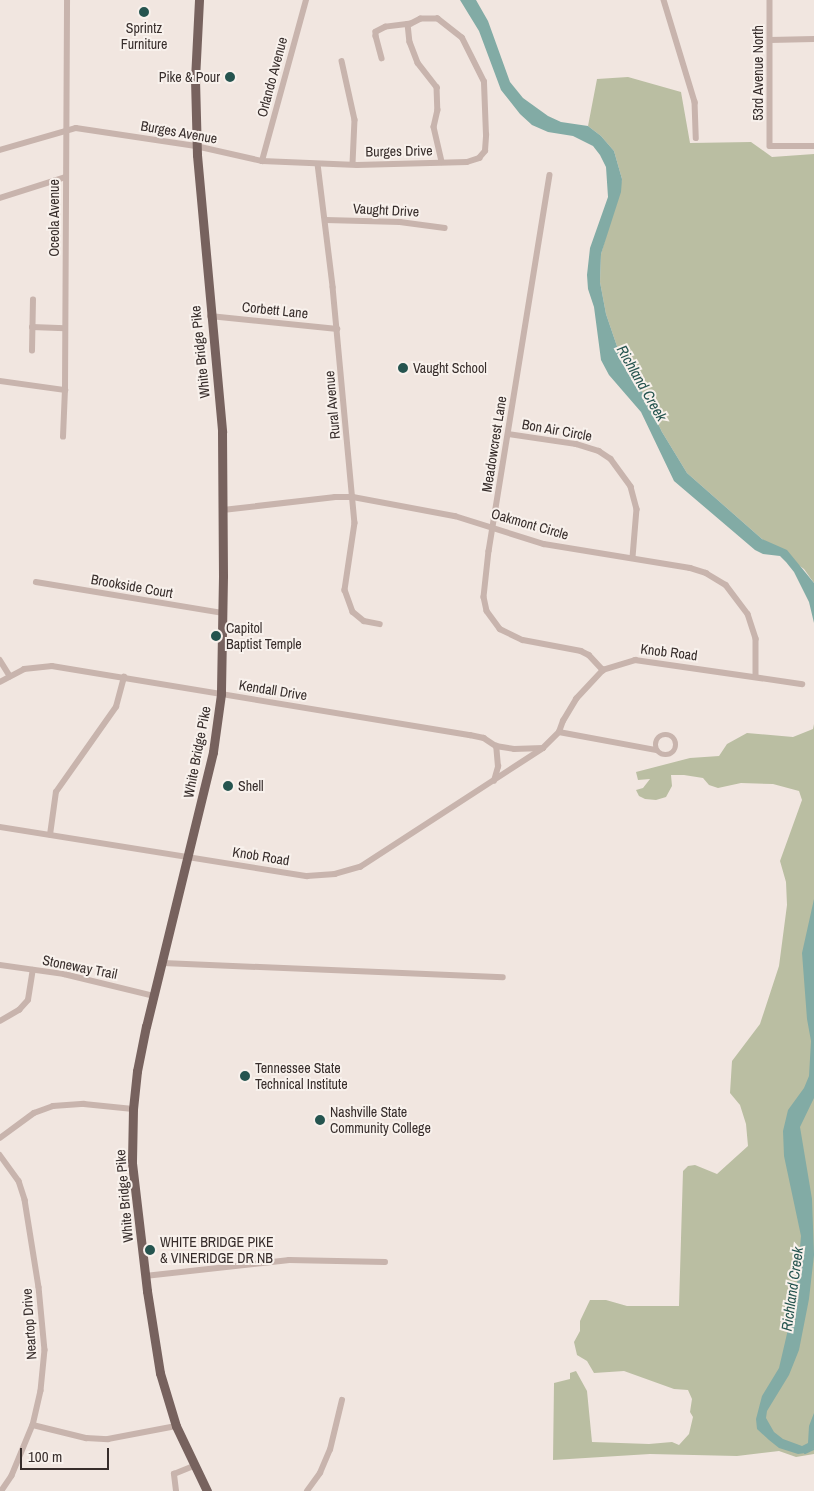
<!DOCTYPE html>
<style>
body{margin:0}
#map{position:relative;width:814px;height:1491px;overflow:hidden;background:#f1e6e0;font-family:"Archivo Narrow",sans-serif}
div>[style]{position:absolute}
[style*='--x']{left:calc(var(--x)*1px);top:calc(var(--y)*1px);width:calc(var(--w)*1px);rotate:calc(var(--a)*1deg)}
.green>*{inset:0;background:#babea2}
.water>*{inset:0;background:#82aba5}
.stream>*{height:2px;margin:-1px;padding:0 1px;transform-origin:1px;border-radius:1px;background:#82aba5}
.minor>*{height:5.5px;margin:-2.75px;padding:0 2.75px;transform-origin:2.75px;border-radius:2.75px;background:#c8b4ad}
.minor>.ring{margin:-2.75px;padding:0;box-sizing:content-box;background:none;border:5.5px solid #c8b4ad;border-radius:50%}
.primary>*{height:9px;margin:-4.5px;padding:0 4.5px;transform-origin:4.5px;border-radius:4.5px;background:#77625e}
.dots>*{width:14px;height:14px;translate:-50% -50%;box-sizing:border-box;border:2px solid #f8f1ec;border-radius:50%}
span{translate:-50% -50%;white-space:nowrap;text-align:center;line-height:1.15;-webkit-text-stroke:4px #f8f1ec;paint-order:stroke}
.poi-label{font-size:14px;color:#372d2b}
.right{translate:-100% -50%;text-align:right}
.left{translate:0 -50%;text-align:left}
.street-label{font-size:14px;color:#372d2b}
.water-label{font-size:15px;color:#25544f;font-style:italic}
.scale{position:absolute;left:20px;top:1448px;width:89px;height:22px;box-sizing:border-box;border:2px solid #372d2b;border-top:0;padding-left:6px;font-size:15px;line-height:18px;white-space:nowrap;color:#372d2b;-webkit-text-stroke:4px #f8f1ec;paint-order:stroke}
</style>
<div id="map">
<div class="green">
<div style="clip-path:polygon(628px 77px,681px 92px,690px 143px,751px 142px,772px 157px,814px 154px,814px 583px,804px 569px,762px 539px,687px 473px,662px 432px,644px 395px,622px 361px,606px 314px,600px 282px,601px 254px,622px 179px,614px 151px,601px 136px,588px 126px,597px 79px)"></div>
<div style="clip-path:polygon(814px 724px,814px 1454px,796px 1457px,779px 1451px,737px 1456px,650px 1454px,553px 1460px,554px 1383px,570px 1379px,570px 1373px,576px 1371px,587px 1391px,592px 1442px,649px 1444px,672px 1442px,679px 1445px,689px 1434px,693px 1417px,690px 1412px,692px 1399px,688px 1390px,674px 1389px,624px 1371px,594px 1373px,587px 1361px,577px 1355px,574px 1342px,580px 1331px,580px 1321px,590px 1300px,606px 1300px,627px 1306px,679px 1306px,683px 1171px,688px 1166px,695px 1165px,717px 1174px,748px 1146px,746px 1124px,740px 1105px,730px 1093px,732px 1061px,760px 1024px,779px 966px,787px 905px,786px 882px,780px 861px,802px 800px,799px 791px,773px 784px,741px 783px,718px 788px,709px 785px,703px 778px,684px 775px,671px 775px,672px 786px,666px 797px,656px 800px,645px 799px,639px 796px,636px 790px,643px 788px,650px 779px,638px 780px,636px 772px,690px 758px,719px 756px,727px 744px,747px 733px,793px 737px,813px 729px)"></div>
</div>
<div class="water">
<div style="clip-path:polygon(460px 0,476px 0,488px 21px,510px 82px,523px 98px,548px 116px,561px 122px,588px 126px,601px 136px,614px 151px,622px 179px,621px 192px,601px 254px,600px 282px,606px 314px,622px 361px,644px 395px,662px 432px,687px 473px,762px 539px,787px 550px,814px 583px,814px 623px,809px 602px,794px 572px,786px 562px,780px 556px,763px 554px,755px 550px,674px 481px,641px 412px,609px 375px,601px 360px,594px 307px,588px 289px,587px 275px,590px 248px,608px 197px,606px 167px,600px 155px,593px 146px,573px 136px,548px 132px,532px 125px,520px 114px,501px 90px,479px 31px)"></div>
<div style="clip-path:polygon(814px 899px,814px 1098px,800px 1127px,812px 1199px,814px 1255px,809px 1299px,799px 1350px,789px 1375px,767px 1411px,766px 1418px,774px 1432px,783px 1439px,802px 1446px,808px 1443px,809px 1426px,814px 1413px,814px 1448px,806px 1453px,798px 1454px,779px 1448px,769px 1440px,757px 1429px,756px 1419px,762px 1396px,779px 1368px,796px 1295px,801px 1236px,784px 1156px,783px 1131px,788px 1110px,804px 1088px,809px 1076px,811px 1041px,807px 1019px,802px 953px)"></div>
</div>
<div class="stream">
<div style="--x:805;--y:1453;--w:10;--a:-24"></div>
</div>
<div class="minor">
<div style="--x:664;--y:0;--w:107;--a:73.1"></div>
<div style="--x:695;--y:102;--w:36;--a:88"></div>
<div style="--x:770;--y:0;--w:146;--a:90"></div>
<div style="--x:770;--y:146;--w:44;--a:0"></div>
<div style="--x:408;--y:24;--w:18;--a:84"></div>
<div style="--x:410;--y:42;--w:22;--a:69"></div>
<div style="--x:418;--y:63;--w:31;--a:52"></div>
<div style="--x:437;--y:87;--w:23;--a:88"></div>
<div style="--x:438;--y:110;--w:17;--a:103"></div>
<div style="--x:434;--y:127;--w:36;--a:77"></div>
<div style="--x:770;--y:40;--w:44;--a:-1.3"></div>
<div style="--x:342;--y:61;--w:60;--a:77.6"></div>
<div style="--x:355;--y:120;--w:44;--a:92.6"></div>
<div style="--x:0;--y:150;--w:79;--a:-16.1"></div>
<div style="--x:76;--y:128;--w:121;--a:8.5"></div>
<div style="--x:196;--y:146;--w:68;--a:12.8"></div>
<div style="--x:262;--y:161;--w:95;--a:2.4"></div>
<div style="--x:357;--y:165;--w:110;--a:-1.6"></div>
<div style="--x:467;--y:162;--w:13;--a:-18"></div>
<div style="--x:479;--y:158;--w:9;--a:-49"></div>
<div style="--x:485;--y:151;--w:16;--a:-86"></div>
<div style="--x:486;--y:135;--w:53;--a:-92.2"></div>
<div style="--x:484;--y:82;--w:49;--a:-116.6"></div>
<div style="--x:462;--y:38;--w:31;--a:-142"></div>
<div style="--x:438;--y:19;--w:17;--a:180"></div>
<div style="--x:421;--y:19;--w:11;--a:153"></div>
<div style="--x:411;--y:24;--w:25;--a:173"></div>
<div style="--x:386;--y:27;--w:11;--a:153"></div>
<div style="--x:376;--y:32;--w:4;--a:90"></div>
<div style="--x:376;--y:36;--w:23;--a:75"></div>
<div style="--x:262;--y:161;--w:167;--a:-74.7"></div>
<div style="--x:318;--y:164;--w:124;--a:83"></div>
<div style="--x:333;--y:287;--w:237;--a:84.7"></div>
<div style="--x:355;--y:523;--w:68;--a:98.5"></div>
<div style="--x:345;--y:590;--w:23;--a:70"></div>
<div style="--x:353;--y:612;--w:14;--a:39"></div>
<div style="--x:364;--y:621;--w:16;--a:11"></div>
<div style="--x:550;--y:175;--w:381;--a:99.2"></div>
<div style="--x:489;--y:551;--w:46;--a:96.2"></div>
<div style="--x:484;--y:597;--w:14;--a:78"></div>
<div style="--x:487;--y:611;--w:22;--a:54"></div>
<div style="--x:500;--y:629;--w:25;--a:26"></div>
<div style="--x:523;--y:640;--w:59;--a:10.7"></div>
<div style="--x:581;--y:651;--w:9;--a:27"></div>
<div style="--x:589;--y:655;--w:21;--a:47"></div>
<div style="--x:0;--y:198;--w:69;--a:-17.7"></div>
<div style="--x:326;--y:220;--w:74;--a:1.5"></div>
<div style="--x:400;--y:222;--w:45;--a:7.6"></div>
<div style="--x:210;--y:316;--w:128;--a:5.8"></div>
<div style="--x:32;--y:327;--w:33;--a:2"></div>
<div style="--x:32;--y:351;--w:51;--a:-88.9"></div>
<div style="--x:0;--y:381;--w:66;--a:7.9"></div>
<div style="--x:508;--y:434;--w:69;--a:8.4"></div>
<div style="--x:576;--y:444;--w:24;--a:17"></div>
<div style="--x:599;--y:451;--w:14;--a:34"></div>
<div style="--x:611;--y:459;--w:34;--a:54"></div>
<div style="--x:631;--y:487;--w:23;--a:75"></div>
<div style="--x:637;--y:509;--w:49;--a:94.7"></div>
<div style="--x:63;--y:437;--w:47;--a:-87.6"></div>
<div style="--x:65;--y:390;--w:390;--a:-89.7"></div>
<div style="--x:223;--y:510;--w:113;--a:-6.6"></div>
<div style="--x:335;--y:497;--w:18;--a:0"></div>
<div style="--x:353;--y:497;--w:104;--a:10.6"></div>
<div style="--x:455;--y:516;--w:93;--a:17.5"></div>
<div style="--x:544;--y:544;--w:148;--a:9.3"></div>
<div style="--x:690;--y:568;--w:17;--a:17"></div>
<div style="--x:706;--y:573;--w:23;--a:31"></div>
<div style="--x:726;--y:585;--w:36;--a:53"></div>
<div style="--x:748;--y:614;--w:26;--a:72"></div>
<div style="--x:756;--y:639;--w:38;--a:90"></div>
<div style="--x:36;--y:582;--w:190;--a:9.4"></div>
<div style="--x:0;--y:660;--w:19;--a:58"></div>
<div style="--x:0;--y:682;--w:27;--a:-28"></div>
<div style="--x:24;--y:669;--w:28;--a:-6"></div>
<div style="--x:52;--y:666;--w:424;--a:9.4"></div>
<div style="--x:470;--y:735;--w:14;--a:12"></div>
<div style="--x:484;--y:738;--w:14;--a:34"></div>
<div style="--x:496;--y:746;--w:18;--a:9"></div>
<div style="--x:514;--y:749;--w:29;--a:-2"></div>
<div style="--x:559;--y:732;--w:99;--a:10.5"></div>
<div class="ring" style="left:656px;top:735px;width:14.5px;height:14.5px"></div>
<div style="--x:494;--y:781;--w:15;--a:-74"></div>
<div style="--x:498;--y:767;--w:21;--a:-95"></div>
<div style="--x:0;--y:827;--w:311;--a:9.1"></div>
<div style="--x:307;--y:876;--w:28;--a:-4"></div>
<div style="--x:335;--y:874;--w:26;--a:-16"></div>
<div style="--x:360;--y:867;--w:218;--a:-33"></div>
<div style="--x:543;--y:748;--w:23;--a:-45"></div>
<div style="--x:559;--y:732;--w:12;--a:-70"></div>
<div style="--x:563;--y:721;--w:26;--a:-59"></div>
<div style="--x:576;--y:699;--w:40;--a:-47"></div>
<div style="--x:603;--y:670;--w:34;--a:-17"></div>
<div style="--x:635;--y:660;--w:169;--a:8.2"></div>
<div style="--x:50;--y:835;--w:43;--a:-82.1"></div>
<div style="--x:56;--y:792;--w:104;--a:-54.8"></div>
<div style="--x:116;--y:707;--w:31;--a:-75"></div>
<div style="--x:163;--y:963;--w:340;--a:2.4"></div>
<div style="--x:0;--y:965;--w:65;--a:8"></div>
<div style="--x:64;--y:974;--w:93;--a:13.7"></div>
<div style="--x:0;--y:1021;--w:22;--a:-30"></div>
<div style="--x:19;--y:1010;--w:13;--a:-48"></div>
<div style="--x:28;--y:1000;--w:30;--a:-81"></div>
<div style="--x:0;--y:1138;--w:42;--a:-36.3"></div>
<div style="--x:34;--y:1113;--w:20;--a:-20"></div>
<div style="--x:53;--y:1106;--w:31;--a:-4"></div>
<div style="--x:84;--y:1104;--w:49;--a:5.8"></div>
<div style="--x:0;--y:1155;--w:32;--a:54"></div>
<div style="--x:19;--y:1181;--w:20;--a:72"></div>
<div style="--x:25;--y:1200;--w:88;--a:80.9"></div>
<div style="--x:39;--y:1287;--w:63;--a:84.6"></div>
<div style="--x:45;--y:1350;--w:41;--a:95.6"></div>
<div style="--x:41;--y:1391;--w:35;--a:103"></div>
<div style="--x:33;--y:1425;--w:55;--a:112.4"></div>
<div style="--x:12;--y:1476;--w:18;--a:124"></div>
<div style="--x:145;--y:1276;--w:145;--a:-6.3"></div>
<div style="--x:289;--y:1260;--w:96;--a:1.2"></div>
<div style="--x:33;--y:1425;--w:55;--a:13.8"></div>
<div style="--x:86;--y:1438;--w:22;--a:3"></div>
<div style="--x:108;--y:1439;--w:69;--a:-10.8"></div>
<div style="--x:176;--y:1491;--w:17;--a:-97"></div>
<div style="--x:174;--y:1474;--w:22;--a:-22"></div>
<div style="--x:307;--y:1491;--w:22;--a:-54"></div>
<div style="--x:320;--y:1473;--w:25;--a:-67"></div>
<div style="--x:330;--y:1450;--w:51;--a:-76.5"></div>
</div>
<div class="primary">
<div style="--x:199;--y:0;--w:79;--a:92.9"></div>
<div style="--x:195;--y:79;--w:76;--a:88.5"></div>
<div style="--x:197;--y:155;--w:278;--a:84.8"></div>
<div style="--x:222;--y:432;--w:144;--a:89.6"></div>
<div style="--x:223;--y:576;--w:118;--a:91"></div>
<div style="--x:221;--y:694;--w:59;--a:97.9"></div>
<div style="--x:213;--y:752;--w:282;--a:103.7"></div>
<div style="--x:146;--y:1026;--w:46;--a:101.3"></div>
<div style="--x:137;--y:1071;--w:38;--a:96"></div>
<div style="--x:133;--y:1109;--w:54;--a:91.1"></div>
<div style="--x:132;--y:1163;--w:129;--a:83.3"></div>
<div style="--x:147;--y:1291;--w:83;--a:81"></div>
<div style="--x:160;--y:1373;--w:55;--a:73.2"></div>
<div style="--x:176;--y:1426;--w:72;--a:64.5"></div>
</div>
<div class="dots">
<div style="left:144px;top:12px;background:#25544f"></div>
<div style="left:230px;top:77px;background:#25544f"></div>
<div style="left:403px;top:368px;background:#25544f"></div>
<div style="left:216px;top:636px;background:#25544f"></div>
<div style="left:228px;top:786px;background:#25544f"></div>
<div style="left:245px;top:1076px;background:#25544f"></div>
<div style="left:320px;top:1120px;background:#25544f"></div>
<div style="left:150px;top:1250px;background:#25544f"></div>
</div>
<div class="poi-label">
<span style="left:144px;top:36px">Sprintz<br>Furniture</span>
<span class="right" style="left:220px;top:77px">Pike &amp; Pour</span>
<span class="left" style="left:413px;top:368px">Vaught School</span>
<span class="left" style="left:226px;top:636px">Capitol<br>Baptist Temple</span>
<span class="left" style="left:238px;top:786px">Shell</span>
<span class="left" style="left:255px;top:1076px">Tennessee State<br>Technical Institute</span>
<span class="left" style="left:330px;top:1120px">Nashville State<br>Community College</span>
<span class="left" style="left:160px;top:1250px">WHITE BRIDGE PIKE<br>&amp; VINERIDGE DR NB</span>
</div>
<div class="street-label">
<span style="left:758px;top:73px;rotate:-90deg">53rd Avenue North</span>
<span style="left:272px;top:77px;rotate:-75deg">Orlando Avenue</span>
<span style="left:179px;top:132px;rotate:10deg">Burges Avenue</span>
<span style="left:399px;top:151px;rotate:-1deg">Burges Drive</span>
<span style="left:386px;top:210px;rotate:3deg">Vaught Drive</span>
<span style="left:54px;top:218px;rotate:-90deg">Oceola Avenue</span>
<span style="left:275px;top:310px;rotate:6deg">Corbett Lane</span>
<span style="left:200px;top:352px;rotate:-96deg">White Bridge Pike</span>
<span style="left:332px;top:405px;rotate:-95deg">Rural Avenue</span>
<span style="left:557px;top:430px;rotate:10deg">Bon Air Circle</span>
<span style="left:494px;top:444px;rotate:-81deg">Meadowcrest Lane</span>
<span style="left:530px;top:524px;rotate:16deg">Oakmont Circle</span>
<span style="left:132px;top:586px;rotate:10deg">Brookside Court</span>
<span style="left:669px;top:652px;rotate:7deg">Knob Road</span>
<span style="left:273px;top:690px;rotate:9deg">Kendall Drive</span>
<span style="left:197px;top:752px;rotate:-79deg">White Bridge Pike</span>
<span style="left:261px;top:856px;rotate:9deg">Knob Road</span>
<span style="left:80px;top:967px;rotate:11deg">Stoneway Trail</span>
<span style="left:124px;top:1196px;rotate:-95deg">White Bridge Pike</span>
<span style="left:29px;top:1324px;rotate:-94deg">Neartop Drive</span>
</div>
<div class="water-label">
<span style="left:642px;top:383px;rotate:60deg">Richland Creek</span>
<span style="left:792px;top:1289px;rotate:-82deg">Richland Creek</span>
</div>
<div class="scale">100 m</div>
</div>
